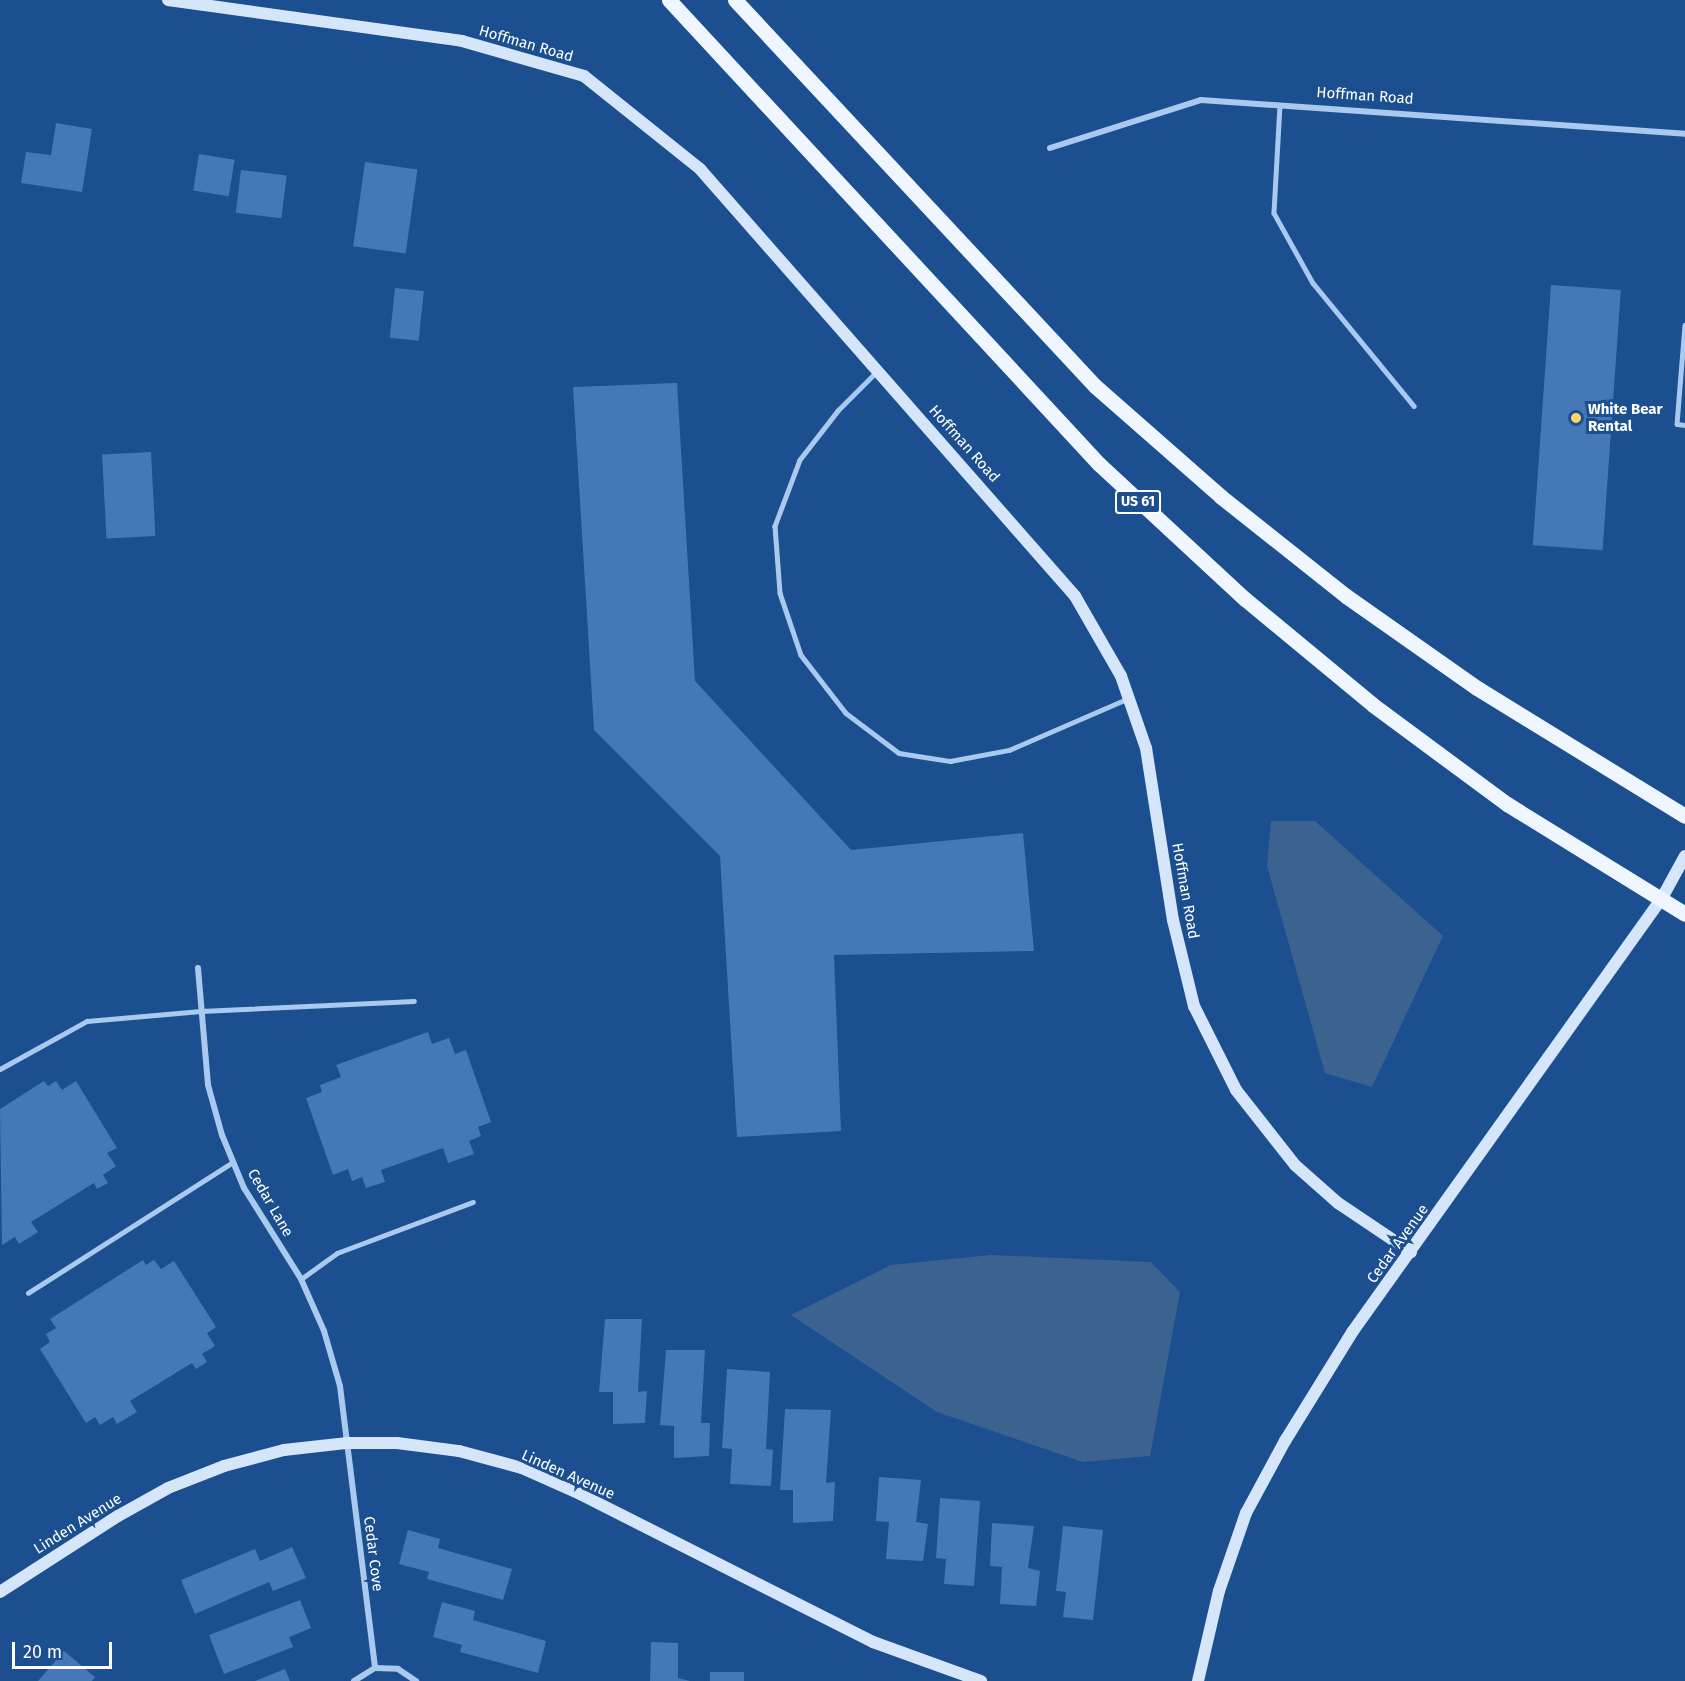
<!DOCTYPE html>
<style>
body{margin:0}
#map{position:relative;width:1685px;height:1681px;overflow:hidden;background:#1b4f8f;font-family:"Fira Sans",sans-serif}
div>[style]{position:absolute}
[style*='--x']{left:calc(var(--x)*1px);top:calc(var(--y)*1px);width:calc(var(--w)*1px);rotate:calc(var(--a)*1deg)}
.water>*{inset:0;background:#3c6290}
.building>*{inset:0;background:#4478b7;transform-origin:0 0}
.lane>*{height:4.5px;margin:-2.25px;padding:0 2.25px;transform-origin:2.25px;border-radius:2.25px;background:#a9c9ee}
.street>*{height:6px;margin:-3px;padding:0 3px;transform-origin:3px;border-radius:3px;background:#a9c9ee}
.secondary>*{height:12px;margin:-6px;padding:0 6px;transform-origin:6px;border-radius:6px;background:#d6e6fa}
.primary>*{height:15px;margin:-7.5px;padding:0 7.5px;transform-origin:7.5px;border-radius:7.5px;background:#f0f6ff}
.dots>*{width:16px;height:16px;translate:-50% -50%;box-sizing:border-box;border:3px solid #1b4f8f;border-radius:50%}
span{translate:-50% -50%;white-space:nowrap;text-align:center;line-height:1.15;-webkit-text-stroke:6px #1b4f8f;paint-order:stroke}
.shield-label span{padding:2px 4px;background:#1b4f8f;border:2px solid;border-radius:4px;-webkit-text-stroke-width:0}
.shield-label{font-size:14px;color:#fff;font-weight:700}
.street-label{font-size:15px;color:#fff}
.poi-label{font-size:15px;color:#fff;font-weight:700}
.left{translate:0 -50%;text-align:left}
.scale{position:absolute;left:12px;top:1642px;width:100px;height:27px;box-sizing:border-box;border:3px solid #fff;border-top:0;padding-left:8px;font-size:18px;line-height:21px;white-space:nowrap;color:#fff;-webkit-text-stroke:4px #1b4f8f;paint-order:stroke}
</style>
<div id="map">
<div class="water">
<div style="clip-path:polygon(1271px 821px,1315px 821px,1443px 936px,1372px 1087px,1325px 1073px,1267px 866px)"></div>
<div style="clip-path:polygon(991px 1255px,1151px 1262px,1180px 1292px,1150px 1456px,1083px 1462px,937px 1412px,791px 1315px,891px 1265px)"></div>
</div>
<div class="building">
<div style="clip-path:polygon(56px 123px,92px 129px,82px 192px,21px 183px,26px 152px,51px 155px)"></div>
<div style="left:199px;top:154px;width:36px;height:37px;rotate:9deg"></div>
<div style="left:365px;top:162px;width:53px;height:85px;rotate:8deg"></div>
<div style="left:241px;top:170px;width:46px;height:43px;rotate:7deg"></div>
<div style="left:1551px;top:285px;width:70px;height:261px;rotate:4deg"></div>
<div style="left:395px;top:288px;width:29px;height:50px;rotate:6deg"></div>
<div style="clip-path:polygon(677px 383px,695px 681px,851px 850px,1023px 833px,1034px 951px,834px 955px,841px 1131px,737px 1137px,720px 856px,594px 730px,573px 387px)"></div>
<div style="left:151px;top:452px;width:84px;height:49px;rotate:87deg"></div>
<div style="clip-path:polygon(428px 1032px,432px 1044px,449px 1038px,455px 1054px,466px 1050px,491px 1122px,478px 1127px,481px 1136px,469px 1141px,474px 1154px,448px 1163px,443px 1148px,381px 1170px,385px 1182px,366px 1188px,362px 1177px,352px 1181px,348px 1169px,333px 1175px,306px 1098px,322px 1092px,320px 1085px,341px 1077px,336px 1065px)"></div>
<div style="clip-path:polygon(44px 1081px,48px 1086px,56px 1081px,62px 1090px,76px 1081px,117px 1148px,107px 1153px,116px 1166px,103px 1175px,108px 1183px,97px 1189px,94px 1183px,31px 1222px,38px 1232px,19px 1244px,15px 1237px,2px 1245px,0 1109px)"></div>
<div style="clip-path:polygon(143px 1260px,146px 1265px,154px 1260px,161px 1269px,174px 1261px,216px 1327px,207px 1333px,215px 1346px,202px 1354px,207px 1362px,196px 1369px,192px 1363px,130px 1401px,137px 1412px,117px 1424px,113px 1417px,100px 1425px,95px 1417px,86px 1423px,40px 1349px,50px 1342px,46px 1334px,56px 1328px,50px 1319px)"></div>
<div style="clip-path:polygon(605px 1319px,642px 1319px,638px 1392px,647px 1391px,645px 1423px,613px 1424px,613px 1392px,599px 1392px)"></div>
<div style="clip-path:polygon(666px 1350px,705px 1350px,701px 1423px,710px 1423px,709px 1456px,674px 1458px,674px 1426px,660px 1425px)"></div>
<div style="clip-path:polygon(727px 1369px,770px 1372px,766px 1449px,773px 1450px,771px 1486px,730px 1484px,732px 1449px,722px 1448px)"></div>
<div style="clip-path:polygon(785px 1409px,831px 1410px,826px 1483px,835px 1482px,833px 1521px,793px 1523px,793px 1490px,780px 1490px)"></div>
<div style="clip-path:polygon(879px 1477px,921px 1480px,916px 1522px,928px 1524px,923px 1561px,886px 1559px,889px 1522px,876px 1521px)"></div>
<div style="clip-path:polygon(940px 1498px,980px 1501px,974px 1586px,944px 1584px,946px 1559px,936px 1558px)"></div>
<div style="clip-path:polygon(992px 1523px,1034px 1526px,1028px 1568px,1040px 1571px,1036px 1606px,1000px 1604px,1002px 1567px,990px 1566px)"></div>
<div style="clip-path:polygon(1063px 1526px,1103px 1530px,1093px 1620px,1063px 1617px,1066px 1592px,1056px 1591px)"></div>
<div style="clip-path:polygon(408px 1530px,440px 1539px,438px 1548px,512px 1569px,503px 1600px,427px 1579px,429px 1572px,399px 1564px)"></div>
<div style="clip-path:polygon(292px 1547px,306px 1578px,273px 1591px,269px 1582px,195px 1614px,181px 1580px,255px 1549px,260px 1561px)"></div>
<div style="clip-path:polygon(300px 1600px,311px 1628px,289px 1637px,293px 1647px,224px 1674px,209px 1635px)"></div>
<div style="clip-path:polygon(442px 1602px,475px 1611px,473px 1620px,546px 1641px,538px 1673px,460px 1652px,462px 1645px,433px 1637px)"></div>
<div style="clip-path:polygon(651px 1642px,678px 1643px,678px 1678px,690px 1681px,650px 1681px)"></div>
<div style="clip-path:polygon(64px 1651px,95px 1677px,92px 1681px,38px 1681px)"></div>
<div style="clip-path:polygon(285px 1669px,290px 1681px,255px 1681px)"></div>
<div style="left:710px;top:1672px;width:34px;height:9px"></div>
</div>
<div class="lane">
<div style="--x:1280;--y:105;--w:108;--a:93.2"></div>
<div style="--x:1274;--y:213;--w:80;--a:60.9"></div>
<div style="--x:1313;--y:283;--w:159;--a:50.6"></div>
<div style="--x:1685;--y:325;--w:99;--a:94.6"></div>
<div style="--x:1677;--y:424;--w:8;--a:7"></div>
<div style="--x:877;--y:372;--w:55;--a:135"></div>
<div style="--x:838;--y:411;--w:62;--a:127.8"></div>
<div style="--x:800;--y:460;--w:71;--a:110.7"></div>
<div style="--x:775;--y:526;--w:67;--a:85.7"></div>
<div style="--x:780;--y:593;--w:65;--a:71.3"></div>
<div style="--x:801;--y:655;--w:73;--a:52.2"></div>
<div style="--x:846;--y:713;--w:66;--a:37"></div>
<div style="--x:899;--y:753;--w:52;--a:8.9"></div>
<div style="--x:950;--y:761;--w:60;--a:-10.6"></div>
<div style="--x:1009;--y:750;--w:129;--a:-23.4"></div>
<div style="--x:0;--y:1069;--w:99;--a:-28.9"></div>
<div style="--x:87;--y:1021;--w:114;--a:-5"></div>
<div style="--x:201;--y:1011;--w:213;--a:-2.7"></div>
<div style="--x:301;--y:1279;--w:44;--a:-35.8"></div>
<div style="--x:337;--y:1253;--w:145;--a:-20.6"></div>
<div style="--x:28;--y:1293;--w:243;--a:-32.6"></div>
</div>
<div class="street">
<div style="--x:1050;--y:148;--w:158;--a:-17.6"></div>
<div style="--x:1201;--y:100;--w:485;--a:4"></div>
<div style="--x:198;--y:968;--w:117;--a:85.1"></div>
<div style="--x:208;--y:1085;--w:52;--a:74.4"></div>
<div style="--x:222;--y:1135;--w:57;--a:67.5"></div>
<div style="--x:244;--y:1188;--w:107;--a:57.9"></div>
<div style="--x:301;--y:1279;--w:57;--a:66.1"></div>
<div style="--x:324;--y:1331;--w:57;--a:73.8"></div>
<div style="--x:340;--y:1386;--w:284;--a:82.9"></div>
<div style="--x:354;--y:1681;--w:25;--a:-32"></div>
<div style="--x:375;--y:1668;--w:23;--a:2"></div>
<div style="--x:398;--y:1669;--w:22;--a:34"></div>
</div>
<div class="secondary">
<div style="--x:168;--y:0;--w:297;--a:7.9"></div>
<div style="--x:462;--y:41;--w:127;--a:16"></div>
<div style="--x:584;--y:76;--w:149;--a:38.7"></div>
<div style="--x:700;--y:169;--w:568;--a:48.71"></div>
<div style="--x:1075;--y:596;--w:92;--a:60.1"></div>
<div style="--x:1121;--y:676;--w:76;--a:70.9"></div>
<div style="--x:1146;--y:748;--w:174;--a:81.1"></div>
<div style="--x:1173;--y:920;--w:89;--a:76.3"></div>
<div style="--x:1194;--y:1006;--w:94;--a:63.4"></div>
<div style="--x:1236;--y:1090;--w:95;--a:51.8"></div>
<div style="--x:1295;--y:1165;--w:57;--a:41.5"></div>
<div style="--x:1338;--y:1203;--w:88;--a:33.9"></div>
<div style="--x:0;--y:1592;--w:140;--a:-32.8"></div>
<div style="--x:118;--y:1516;--w:57;--a:-29.2"></div>
<div style="--x:168;--y:1488;--w:60;--a:-21.4"></div>
<div style="--x:224;--y:1466;--w:62;--a:-14.9"></div>
<div style="--x:284;--y:1450;--w:62;--a:-6.4"></div>
<div style="--x:346;--y:1443;--w:51;--a:0"></div>
<div style="--x:397;--y:1443;--w:63;--a:7.4"></div>
<div style="--x:459;--y:1451;--w:65;--a:15.1"></div>
<div style="--x:522;--y:1468;--w:64;--a:24.1"></div>
<div style="--x:580;--y:1494;--w:328;--a:26.8"></div>
<div style="--x:873;--y:1642;--w:115;--a:19.9"></div>
<div style="--x:1198;--y:1681;--w:92;--a:-76.9"></div>
<div style="--x:1219;--y:1591;--w:83;--a:-70.9"></div>
<div style="--x:1246;--y:1513;--w:82;--a:-61.6"></div>
<div style="--x:1285;--y:1441;--w:129;--a:-58.3"></div>
<div style="--x:1353;--y:1331;--w:532;--a:-54.49"></div>
<div style="--x:1662;--y:898;--w:48;--a:-61.3"></div>
</div>
<div class="primary">
<div style="--x:669;--y:0;--w:633;--a:47.18"></div>
<div style="--x:1099;--y:464;--w:199;--a:42.8"></div>
<div style="--x:1245;--y:599;--w:166;--a:39.6"></div>
<div style="--x:1373;--y:705;--w:167;--a:36.5"></div>
<div style="--x:1507;--y:804;--w:209;--a:31.7"></div>
<div style="--x:735;--y:0;--w:528;--a:47"></div>
<div style="--x:1095;--y:386;--w:167;--a:41.3"></div>
<div style="--x:1220;--y:496;--w:161;--a:38.4"></div>
<div style="--x:1346;--y:596;--w:160;--a:35.1"></div>
<div style="--x:1477;--y:688;--w:244;--a:31.6"></div>
</div>
<div class="dots">
<div style="left:1576px;top:418px;background:#ffd166"></div>
</div>
<div class="shield-label">
<span style="left:1138px;top:502px">US 61</span>
</div>
<div class="street-label">
<span style="left:526px;top:44px;rotate:16deg">Hoffman Road</span>
<span style="left:1365px;top:96px;rotate:4deg">Hoffman Road</span>
<span style="left:964px;top:444px;rotate:48deg">Hoffman Road</span>
<span style="left:1185px;top:891px;rotate:80deg">Hoffman Road</span>
<span style="left:270px;top:1203px;rotate:60deg">Cedar Lane</span>
<span style="left:1398px;top:1244px;rotate:-54deg">Cedar Avenue</span>
<span style="left:568px;top:1475px;rotate:24deg">Linden Avenue</span>
<span style="left:78px;top:1524px;rotate:-32deg">Linden Avenue</span>
<span style="left:373px;top:1554px;rotate:83deg">Cedar Cove</span>
</div>
<div class="poi-label">
<span class="left" style="left:1588px;top:418px">White Bear<br>Rental</span>
</div>
<div class="scale">20 m</div>
</div>
